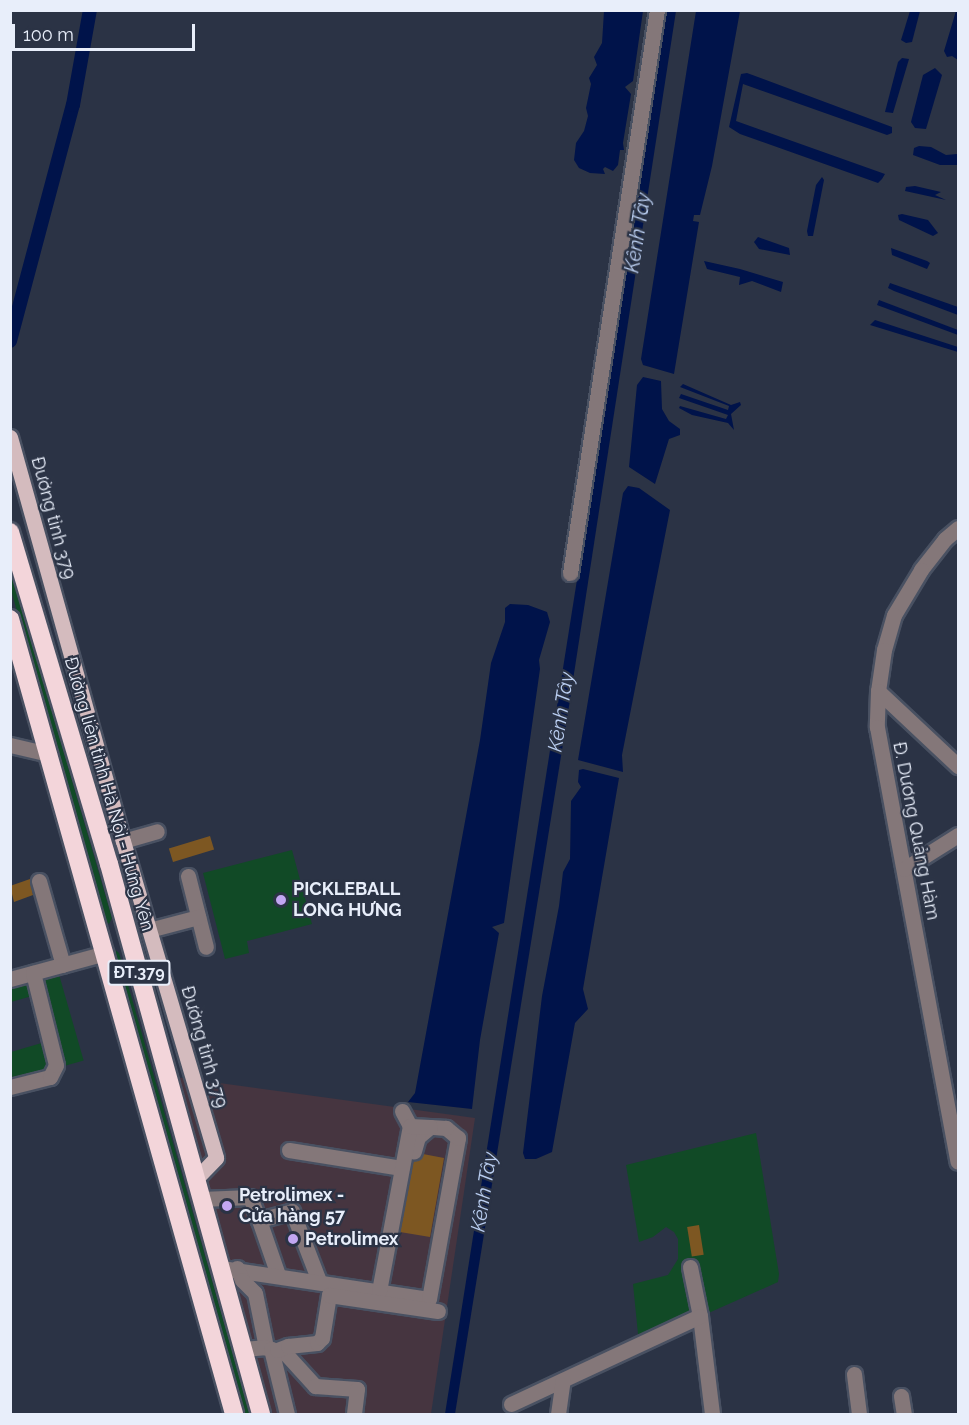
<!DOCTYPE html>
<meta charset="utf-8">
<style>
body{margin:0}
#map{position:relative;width:969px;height:1425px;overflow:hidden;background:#2b3345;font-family:Raleway,sans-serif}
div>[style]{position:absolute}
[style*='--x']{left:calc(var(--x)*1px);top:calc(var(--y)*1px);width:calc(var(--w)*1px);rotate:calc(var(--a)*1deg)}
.industrial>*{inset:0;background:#463540}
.green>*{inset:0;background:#114a26;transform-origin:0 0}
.water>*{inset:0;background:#00134a}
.canal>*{height:14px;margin:-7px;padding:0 7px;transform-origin:7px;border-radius:7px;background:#00134a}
.building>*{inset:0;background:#7d5722;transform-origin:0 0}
.roads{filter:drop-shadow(2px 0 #495162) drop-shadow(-2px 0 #495162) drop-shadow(0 2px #495162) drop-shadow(0 -2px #495162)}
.minor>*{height:15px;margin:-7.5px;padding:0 7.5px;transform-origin:7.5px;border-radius:7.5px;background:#847779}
.major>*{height:15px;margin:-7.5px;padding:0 7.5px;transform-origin:7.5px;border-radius:7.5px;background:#d4bbbe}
.highway>*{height:18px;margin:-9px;padding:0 9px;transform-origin:9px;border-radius:9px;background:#f3d5da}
.dots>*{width:16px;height:16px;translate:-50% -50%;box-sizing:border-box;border:3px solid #2b3345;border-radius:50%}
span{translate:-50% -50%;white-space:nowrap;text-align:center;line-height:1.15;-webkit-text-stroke:4.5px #2b3345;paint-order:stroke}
.shield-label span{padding:2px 4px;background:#2b3345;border:2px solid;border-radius:4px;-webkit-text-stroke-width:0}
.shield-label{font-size:16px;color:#e8eefa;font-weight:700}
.street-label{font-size:18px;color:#e8eefa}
.poi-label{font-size:18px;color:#e8eefa;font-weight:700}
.left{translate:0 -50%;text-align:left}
.water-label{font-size:20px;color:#bacef1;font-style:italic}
.frame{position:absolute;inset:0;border:12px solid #e8eefa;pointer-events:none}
.scale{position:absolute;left:12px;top:24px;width:183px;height:27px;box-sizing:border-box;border:3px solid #e8eefa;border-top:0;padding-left:8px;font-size:18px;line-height:21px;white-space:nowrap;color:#e8eefa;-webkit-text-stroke:4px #2b3345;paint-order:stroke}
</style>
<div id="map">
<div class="industrial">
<div style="clip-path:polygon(168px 1076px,475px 1118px,431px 1414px,261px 1414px)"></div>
</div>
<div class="green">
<div style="clip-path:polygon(10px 567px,112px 918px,109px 924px,104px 920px,11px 590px)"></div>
<div style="clip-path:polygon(292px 850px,312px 924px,247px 941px,249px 953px,225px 959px,203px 873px)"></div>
<div style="clip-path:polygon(113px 948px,119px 953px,250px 1414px,243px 1414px,111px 952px)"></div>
<div style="left:58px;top:971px;width:93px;height:23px;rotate:74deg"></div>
<div style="clip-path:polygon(27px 977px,32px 996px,11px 1002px,11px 981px)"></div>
<div style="clip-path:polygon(45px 1042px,50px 1062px,44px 1070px,11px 1080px,11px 1052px)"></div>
<div style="clip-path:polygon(756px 1133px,779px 1274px,778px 1282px,639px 1344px,633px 1284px,668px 1275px,678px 1259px,678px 1239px,674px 1232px,666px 1227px,653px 1237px,639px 1242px,626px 1165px)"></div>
</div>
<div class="water">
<div style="clip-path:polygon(604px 11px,643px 11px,633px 81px,625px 87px,631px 94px,623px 143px,624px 150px,620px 150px,618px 165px,613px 171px,605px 167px,603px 169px,605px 174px,590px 173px,579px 168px,574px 160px,576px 143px,584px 131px,588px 116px,586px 108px,591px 84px,589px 78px,597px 65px,594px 57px,602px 43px)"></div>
<div style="clip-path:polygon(667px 11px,676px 11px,567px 719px,455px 1414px,445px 1414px)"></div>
<div style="clip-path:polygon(696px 11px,740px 11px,712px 166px,700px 215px,694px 215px,693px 221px,699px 222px,674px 374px,643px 365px,641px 359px)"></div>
<div style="clip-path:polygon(910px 11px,920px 11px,912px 42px,906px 43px,901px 40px)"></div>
<div style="clip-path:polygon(956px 11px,958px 11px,958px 60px,952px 56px,947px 57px,944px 51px)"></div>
<div style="clip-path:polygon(902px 58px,909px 59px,893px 113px,885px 112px,898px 62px)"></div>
<div style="clip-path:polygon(935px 68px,942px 75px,926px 129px,915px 128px,911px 122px,923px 75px)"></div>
<div style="clip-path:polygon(747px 73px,892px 127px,892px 133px,887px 135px,743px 84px,736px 121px,885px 174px,882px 179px,878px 183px,740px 134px,729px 127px,741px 74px)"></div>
<div style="clip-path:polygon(919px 146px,931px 147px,946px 155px,957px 154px,958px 165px,940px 165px,913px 155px,914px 148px)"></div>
<div style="clip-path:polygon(822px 177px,824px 180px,813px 236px,808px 236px,807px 231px,816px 185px)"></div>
<div style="clip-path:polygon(915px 186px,941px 192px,935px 195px,946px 200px,905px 191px,906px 187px)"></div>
<div style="clip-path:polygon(902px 214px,928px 220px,938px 233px,933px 236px,899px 220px,898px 215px)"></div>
<div style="clip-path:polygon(758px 237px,789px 248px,790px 255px,759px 249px,754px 242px)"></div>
<div style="clip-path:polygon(891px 248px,927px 261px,930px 263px,927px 269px,892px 255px)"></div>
<div style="clip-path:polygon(704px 261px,740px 269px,783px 282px,781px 292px,752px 281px,739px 285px,740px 277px,707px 269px)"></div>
<div style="clip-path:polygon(890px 283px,958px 307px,958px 315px,894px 291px,888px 288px)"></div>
<div style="clip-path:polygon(879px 300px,958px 330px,958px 335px,877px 305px)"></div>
<div style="clip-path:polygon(875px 320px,958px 347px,958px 352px,870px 325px)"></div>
<div style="clip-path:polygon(643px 377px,661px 381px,662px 409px,669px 421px,680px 429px,680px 435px,669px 439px,655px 484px,629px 467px,637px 385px)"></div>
<div style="clip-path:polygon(683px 384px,731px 405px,740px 402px,741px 405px,731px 414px,734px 430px,728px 423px,692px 415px,679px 408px,680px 406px,726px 419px,728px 415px,679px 398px,681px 394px,728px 410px,729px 406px,680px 387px)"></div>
<div style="clip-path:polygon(628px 486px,639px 488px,670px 510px,622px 755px,623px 772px,578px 760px,623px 493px)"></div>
<div style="clip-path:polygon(510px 604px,528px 605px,547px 612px,550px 622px,539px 660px,540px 669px,504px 923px,492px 927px,499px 933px,480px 1040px,472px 1109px,408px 1102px,415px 1093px,480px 740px,491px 663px,505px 622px,505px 608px)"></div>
<div style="clip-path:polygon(583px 769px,619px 778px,583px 989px,588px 1009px,575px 1023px,552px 1152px,536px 1159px,525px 1159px,523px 1153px,542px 996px,559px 906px,563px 872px,570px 859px,571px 801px,581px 787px,578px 782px,579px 770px)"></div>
</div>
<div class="canal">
<div style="--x:10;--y:341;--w:244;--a:-75.1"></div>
<div style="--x:73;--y:105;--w:97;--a:-79.9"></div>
</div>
<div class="building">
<div style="left:210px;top:836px;width:14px;height:43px;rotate:73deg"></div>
<div style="clip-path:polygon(30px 879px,33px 895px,14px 902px,10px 886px)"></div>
<div style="clip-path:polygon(423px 1154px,444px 1158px,430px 1237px,400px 1232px,413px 1160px)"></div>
<div style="left:699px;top:1225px;width:30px;height:12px;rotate:81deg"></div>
</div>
<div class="roads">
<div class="minor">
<div style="--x:958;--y:528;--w:17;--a:140"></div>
<div style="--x:945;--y:539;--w:39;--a:128"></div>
<div style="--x:921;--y:570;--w:52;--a:121"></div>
<div style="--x:894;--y:615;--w:36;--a:106"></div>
<div style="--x:884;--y:650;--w:41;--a:98.3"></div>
<div style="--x:878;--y:691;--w:36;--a:92"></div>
<div style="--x:877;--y:727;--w:442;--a:79.5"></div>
<div style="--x:570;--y:573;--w:570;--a:-81.22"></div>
<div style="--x:878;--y:691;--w:110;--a:43.2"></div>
<div style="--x:10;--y:745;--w:40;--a:13"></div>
<div style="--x:123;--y:841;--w:35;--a:-16"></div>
<div style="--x:904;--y:869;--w:64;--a:-32.2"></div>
<div style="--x:188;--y:876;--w:73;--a:75.8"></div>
<div style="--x:39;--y:881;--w:87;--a:74.1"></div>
<div style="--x:149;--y:930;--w:51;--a:-14.9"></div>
<div style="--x:10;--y:979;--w:99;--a:-15.2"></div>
<div style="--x:10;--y:1087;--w:41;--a:-14"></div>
<div style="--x:50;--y:1077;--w:13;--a:-63"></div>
<div style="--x:56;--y:1065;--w:95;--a:-104"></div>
<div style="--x:402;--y:1111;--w:17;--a:62"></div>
<div style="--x:289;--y:1150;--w:114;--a:9.1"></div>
<div style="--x:201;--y:1199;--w:49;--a:-2.3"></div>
<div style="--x:250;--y:1197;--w:25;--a:69"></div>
<div style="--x:259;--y:1220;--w:34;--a:-15"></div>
<div style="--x:292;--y:1211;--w:75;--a:68.9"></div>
<div style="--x:259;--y:1220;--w:58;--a:70.9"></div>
<div style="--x:690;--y:1267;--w:50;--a:78.5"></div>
<div style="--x:700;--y:1316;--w:99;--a:83"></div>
<div style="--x:221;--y:1268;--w:210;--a:8.5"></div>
<div style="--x:429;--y:1299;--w:164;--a:-79.8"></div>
<div style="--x:458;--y:1138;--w:16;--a:-140"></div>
<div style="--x:446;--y:1128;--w:16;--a:-176"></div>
<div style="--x:430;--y:1127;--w:16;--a:140"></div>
<div style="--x:418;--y:1137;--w:15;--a:106"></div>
<div style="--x:237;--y:1268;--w:13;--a:67"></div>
<div style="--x:242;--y:1280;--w:18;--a:45"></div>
<div style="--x:255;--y:1293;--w:55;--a:78.5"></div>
<div style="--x:379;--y:1291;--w:168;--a:-79.4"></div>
<div style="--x:410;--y:1126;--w:20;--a:3"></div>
<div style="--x:243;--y:1349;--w:21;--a:-5"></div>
<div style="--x:264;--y:1347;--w:22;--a:16"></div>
<div style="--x:285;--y:1353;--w:45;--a:47.7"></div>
<div style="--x:315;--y:1386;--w:42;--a:4.1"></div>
<div style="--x:357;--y:1389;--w:25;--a:97"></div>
<div style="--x:271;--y:1349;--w:67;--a:76.2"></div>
<div style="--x:277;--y:1350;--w:12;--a:-20"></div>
<div style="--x:288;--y:1346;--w:29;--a:-6"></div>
<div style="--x:317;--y:1343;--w:7;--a:-45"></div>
<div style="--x:322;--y:1338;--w:44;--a:-80.8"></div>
<div style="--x:329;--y:1295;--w:110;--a:8.4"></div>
<div style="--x:854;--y:1374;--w:40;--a:82.9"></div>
<div style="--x:901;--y:1396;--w:18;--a:81"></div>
<div style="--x:511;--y:1404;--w:208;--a:-25"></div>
<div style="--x:558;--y:1414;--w:34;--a:-82"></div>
</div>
<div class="major">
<div style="--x:10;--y:437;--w:420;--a:74.4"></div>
<div style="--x:123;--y:841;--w:330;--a:73.6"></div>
<div style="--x:216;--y:1158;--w:29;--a:134"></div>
</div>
<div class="highway">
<div style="--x:10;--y:532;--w:346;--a:73.4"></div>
<div style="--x:109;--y:864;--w:571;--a:74.55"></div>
<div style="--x:10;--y:619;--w:826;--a:74.26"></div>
</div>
</div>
<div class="dots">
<div style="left:281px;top:900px;background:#c2a7f2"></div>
<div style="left:227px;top:1206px;background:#c2a7f2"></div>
<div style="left:293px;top:1239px;background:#c2a7f2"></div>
</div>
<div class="shield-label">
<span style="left:139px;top:973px">ĐT.379</span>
</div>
<div class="street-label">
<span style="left:53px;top:518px;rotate:75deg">Đường tỉnh 379</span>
<span style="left:109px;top:794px;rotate:74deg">Đường liên tỉnh Hà Nội - Hưng Yên</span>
<span style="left:916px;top:831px;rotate:79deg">Đ. Dương Quảng Hàm</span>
<span style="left:204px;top:1047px;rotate:74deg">Đường tỉnh 379</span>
</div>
<div class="poi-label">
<span class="left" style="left:293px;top:900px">PICKLEBALL<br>LONG HƯNG</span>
<span class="left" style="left:239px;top:1206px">Petrolimex -<br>Cửa hàng 57</span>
<span class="left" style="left:305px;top:1239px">Petrolimex</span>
</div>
<div class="water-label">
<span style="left:638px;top:233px;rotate:-81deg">Kênh Tây</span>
<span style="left:561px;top:712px;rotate:-81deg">Kênh Tây</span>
<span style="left:484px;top:1192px;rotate:-81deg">Kênh Tây</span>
</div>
<div class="frame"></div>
<div class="scale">100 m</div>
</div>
